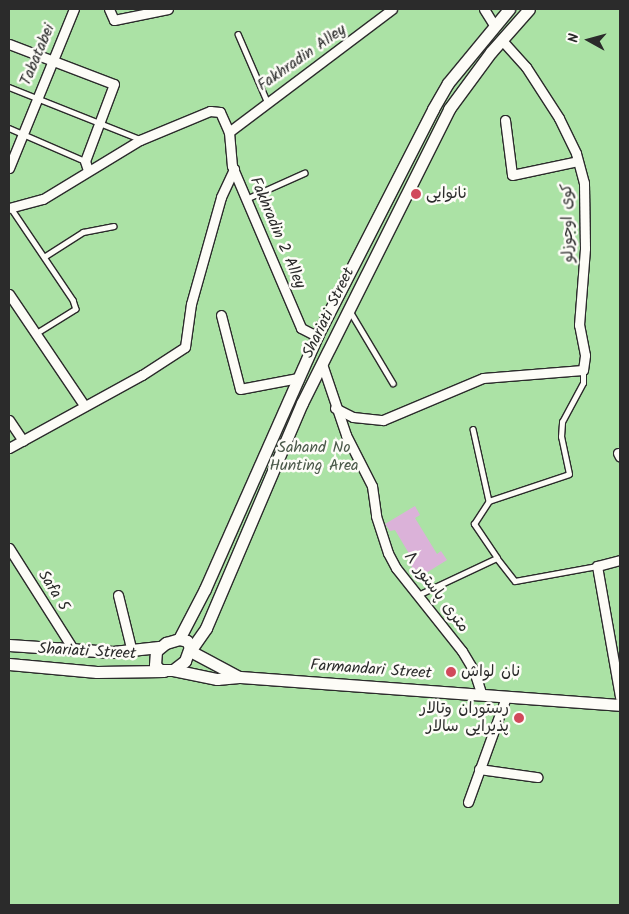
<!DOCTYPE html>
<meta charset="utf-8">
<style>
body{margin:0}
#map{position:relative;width:629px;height:914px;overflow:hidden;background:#f3e6ee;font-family:Kalam,"Playpen Sans Arabic",sans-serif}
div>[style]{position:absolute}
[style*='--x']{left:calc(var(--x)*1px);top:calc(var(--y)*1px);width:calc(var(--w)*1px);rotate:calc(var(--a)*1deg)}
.green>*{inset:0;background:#abe2a5;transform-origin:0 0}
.building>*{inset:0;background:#dbb2d9}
.roads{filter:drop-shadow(1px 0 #2b2b2b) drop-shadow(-1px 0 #2b2b2b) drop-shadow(0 1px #2b2b2b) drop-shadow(0 -1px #2b2b2b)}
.service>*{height:4.5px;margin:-2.25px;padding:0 2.25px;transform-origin:2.25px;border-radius:2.25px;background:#fdfcf7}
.minor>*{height:9px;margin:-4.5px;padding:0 4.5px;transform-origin:4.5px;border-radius:4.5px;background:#fdfcf7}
.secondary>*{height:11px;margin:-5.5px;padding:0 5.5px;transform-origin:5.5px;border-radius:5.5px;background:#fdfcf7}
.dots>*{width:14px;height:14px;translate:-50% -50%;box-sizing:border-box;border:2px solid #fdfcf7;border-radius:50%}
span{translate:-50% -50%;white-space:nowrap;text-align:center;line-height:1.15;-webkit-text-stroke:5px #fdfcf7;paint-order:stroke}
.street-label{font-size:16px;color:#2b2b2b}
.poi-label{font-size:16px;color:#2b2b2b}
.left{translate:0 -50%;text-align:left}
.right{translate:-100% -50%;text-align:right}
.park-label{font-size:16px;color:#4b594a}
.frame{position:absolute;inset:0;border:10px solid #2b2b2b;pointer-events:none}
.north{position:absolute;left:564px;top:15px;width:50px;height:50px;-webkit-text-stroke:4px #fdfcf7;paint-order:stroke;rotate:277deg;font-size:14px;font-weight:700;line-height:20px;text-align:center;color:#2b2b2b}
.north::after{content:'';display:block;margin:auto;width:18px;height:22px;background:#2b2b2b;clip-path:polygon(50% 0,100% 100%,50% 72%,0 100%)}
</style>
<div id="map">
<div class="green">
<div style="left:9px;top:9px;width:611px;height:896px"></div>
</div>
<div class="building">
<div style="clip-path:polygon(415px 506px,420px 515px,415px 518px,437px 554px,441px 551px,447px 560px,418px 578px,410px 564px,414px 562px,395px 530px,390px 531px,385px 524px)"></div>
</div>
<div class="roads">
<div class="service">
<div style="--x:238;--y:34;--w:73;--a:66.6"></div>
<div style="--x:9;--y:87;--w:141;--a:21.7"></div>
<div style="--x:9;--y:128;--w:83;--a:23.5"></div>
<div style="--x:246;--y:199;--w:64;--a:-24.1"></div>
<div style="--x:11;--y:208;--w:111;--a:56"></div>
<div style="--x:73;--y:300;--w:9;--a:72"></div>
<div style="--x:76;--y:309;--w:47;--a:148"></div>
<div style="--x:44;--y:257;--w:46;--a:-32.7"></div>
<div style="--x:83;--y:232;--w:31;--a:-11"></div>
<div style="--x:350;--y:311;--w:84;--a:59.2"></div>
<div style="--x:473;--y:429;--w:74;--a:77.5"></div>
<div style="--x:497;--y:558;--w:41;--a:-124.1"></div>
<div style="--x:474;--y:524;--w:27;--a:-57"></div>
<div style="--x:489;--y:501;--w:84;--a:-18.6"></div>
<div style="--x:569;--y:474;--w:38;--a:-102"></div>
<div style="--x:561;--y:437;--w:15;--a:-86"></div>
<div style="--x:562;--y:422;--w:44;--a:-61.7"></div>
<div style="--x:583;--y:383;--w:13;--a:-90"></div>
<div style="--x:418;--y:595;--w:87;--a:-25.1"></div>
<div style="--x:497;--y:558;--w:29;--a:52"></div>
<div style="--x:515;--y:581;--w:83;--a:-10.4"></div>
</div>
<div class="minor">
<div style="--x:109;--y:9;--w:12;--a:66"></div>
<div style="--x:114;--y:20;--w:55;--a:-11.5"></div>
<div style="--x:484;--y:9;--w:19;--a:58"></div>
<div style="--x:9;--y:44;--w:112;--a:20.9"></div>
<div style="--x:114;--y:84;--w:82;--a:110.6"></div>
<div style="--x:85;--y:161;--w:9;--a:72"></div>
<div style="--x:505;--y:120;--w:55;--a:82.7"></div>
<div style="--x:512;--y:175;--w:67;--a:-12"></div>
<div style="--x:229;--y:132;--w:204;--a:-37"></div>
<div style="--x:9;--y:168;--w:172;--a:-67.8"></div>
<div style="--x:9;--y:208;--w:35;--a:-15"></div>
<div style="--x:43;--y:199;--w:114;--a:-31.3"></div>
<div style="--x:140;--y:140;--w:76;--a:-22.5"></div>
<div style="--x:210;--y:111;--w:10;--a:6"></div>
<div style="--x:220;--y:112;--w:22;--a:66"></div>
<div style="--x:229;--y:132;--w:34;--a:85"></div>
<div style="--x:232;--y:166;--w:176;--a:66.9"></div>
<div style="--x:301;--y:328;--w:18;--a:27"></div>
<div style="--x:9;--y:294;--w:134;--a:56"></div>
<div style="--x:221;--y:315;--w:76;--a:75.6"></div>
<div style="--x:240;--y:389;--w:59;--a:-10.7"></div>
<div style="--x:322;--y:364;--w:75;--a:71.3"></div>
<div style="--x:346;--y:435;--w:57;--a:63"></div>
<div style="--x:372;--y:486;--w:30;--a:82"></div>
<div style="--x:376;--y:516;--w:39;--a:72"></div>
<div style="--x:388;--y:553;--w:17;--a:62"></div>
<div style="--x:396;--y:568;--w:106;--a:51.5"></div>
<div style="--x:462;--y:651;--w:23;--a:59"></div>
<div style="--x:474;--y:671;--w:25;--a:72"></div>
<div style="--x:335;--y:408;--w:20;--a:27"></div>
<div style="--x:353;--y:417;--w:30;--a:6"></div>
<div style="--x:383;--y:420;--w:108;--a:-22.8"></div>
<div style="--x:483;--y:378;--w:100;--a:-4.6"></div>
<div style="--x:583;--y:370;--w:15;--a:-82"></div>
<div style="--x:585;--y:355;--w:31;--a:-101"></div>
<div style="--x:579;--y:325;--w:77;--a:-85.5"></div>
<div style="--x:585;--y:248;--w:65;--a:-90.9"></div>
<div style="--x:584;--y:183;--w:31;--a:-105"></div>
<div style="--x:576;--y:153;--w:39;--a:-116"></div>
<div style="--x:559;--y:118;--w:61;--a:-122.9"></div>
<div style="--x:526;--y:67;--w:36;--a:-132"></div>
<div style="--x:9;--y:420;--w:25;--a:56"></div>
<div style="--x:9;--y:448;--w:152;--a:-28.8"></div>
<div style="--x:142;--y:375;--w:51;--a:-33.1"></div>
<div style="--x:185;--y:347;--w:43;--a:-82.1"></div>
<div style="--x:191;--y:304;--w:111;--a:-74.3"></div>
<div style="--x:221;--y:197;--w:31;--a:-65"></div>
<div style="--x:618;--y:453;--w:4;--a:63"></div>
<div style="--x:9;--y:548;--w:120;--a:57.6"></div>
<div style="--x:620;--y:560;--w:24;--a:165"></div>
<div style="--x:597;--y:566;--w:133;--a:80"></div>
<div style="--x:118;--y:595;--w:59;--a:76.2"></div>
<div style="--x:479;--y:769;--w:59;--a:7.9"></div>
<div style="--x:468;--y:802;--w:112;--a:-70.1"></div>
</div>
<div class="secondary">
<div style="--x:179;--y:639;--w:56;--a:-62.5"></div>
<div style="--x:205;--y:589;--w:277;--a:-66.1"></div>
<div style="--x:317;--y:336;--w:255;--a:-62.9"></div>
<div style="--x:433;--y:109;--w:30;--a:-60"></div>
<div style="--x:448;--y:83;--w:96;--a:-50.5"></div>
<div style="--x:179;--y:639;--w:8;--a:14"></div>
<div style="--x:187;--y:641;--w:7;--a:63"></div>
<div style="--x:190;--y:647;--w:15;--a:110"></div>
<div style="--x:185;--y:661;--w:15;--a:143"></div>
<div style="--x:173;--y:670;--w:13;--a:180"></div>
<div style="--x:160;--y:670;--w:7;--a:-135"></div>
<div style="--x:155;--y:665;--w:14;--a:-86"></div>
<div style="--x:156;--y:651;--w:13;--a:-39"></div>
<div style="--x:166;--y:643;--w:14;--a:-17"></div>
<div style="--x:9;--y:645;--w:104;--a:3.9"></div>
<div style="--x:113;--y:652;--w:46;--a:-6.2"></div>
<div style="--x:9;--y:664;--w:88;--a:5.2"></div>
<div style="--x:97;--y:672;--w:67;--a:-0.9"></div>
<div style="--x:173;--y:670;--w:45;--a:11.6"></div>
<div style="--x:217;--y:679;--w:22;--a:-5"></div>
<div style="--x:239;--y:677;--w:382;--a:4.2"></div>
<div style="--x:239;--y:677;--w:55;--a:-152"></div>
<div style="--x:190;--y:651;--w:28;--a:-55"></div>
<div style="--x:206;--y:628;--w:245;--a:-66.9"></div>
<div style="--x:302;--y:403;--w:329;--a:-63.4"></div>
<div style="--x:449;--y:109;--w:71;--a:-53.6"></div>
<div style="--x:491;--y:52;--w:57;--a:-48.5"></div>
</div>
</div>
<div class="dots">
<div style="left:416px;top:194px;background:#d1495b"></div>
<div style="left:451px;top:672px;background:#d1495b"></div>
<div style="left:519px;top:718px;background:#d1495b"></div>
</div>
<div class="street-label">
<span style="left:38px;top:55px;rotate:-67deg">Tabatabei</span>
<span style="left:302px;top:58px;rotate:-35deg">Fakhradin Alley</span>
<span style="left:568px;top:223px;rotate:-91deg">کوی اوجوزلو</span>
<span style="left:277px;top:233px;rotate:67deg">Fakhradin 2 Alley</span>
<span style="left:329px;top:313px;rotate:-64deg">Shariati Street</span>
<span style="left:53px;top:591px;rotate:58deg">Safa 5</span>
<span style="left:436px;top:592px;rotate:53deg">۸ متری پاستور</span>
<span style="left:87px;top:652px;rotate:3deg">Shariati Street</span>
<span style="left:371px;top:670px;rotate:4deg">Farmandari Street</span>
</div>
<div class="poi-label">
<span class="left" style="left:426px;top:194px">نانوایی</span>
<span class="left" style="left:461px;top:672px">نان لواش</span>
<span class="right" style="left:509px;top:718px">رستوران وتالار<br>پذیرایی سالار</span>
</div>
<div class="park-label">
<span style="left:314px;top:457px">Sahand No<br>Hunting Area</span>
</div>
<div class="frame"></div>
<div class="north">N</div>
</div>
